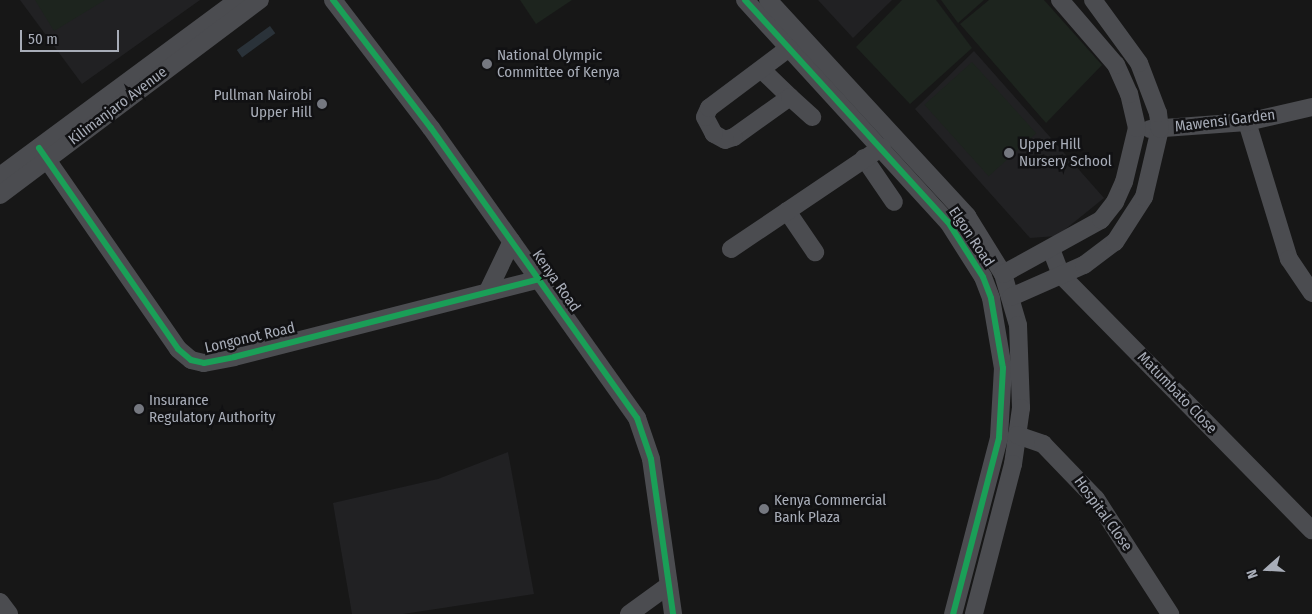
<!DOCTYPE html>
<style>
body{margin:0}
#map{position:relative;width:1312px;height:614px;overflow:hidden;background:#171717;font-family:"Fira Sans Condensed",sans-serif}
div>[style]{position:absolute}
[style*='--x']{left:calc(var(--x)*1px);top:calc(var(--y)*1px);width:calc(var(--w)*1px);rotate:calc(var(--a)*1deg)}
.built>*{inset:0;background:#212123}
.green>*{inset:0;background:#1d241e;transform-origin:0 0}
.water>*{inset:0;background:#2a3239;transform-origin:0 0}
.minor>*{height:18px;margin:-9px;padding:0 9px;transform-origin:9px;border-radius:9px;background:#4b4c50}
.cycleway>*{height:6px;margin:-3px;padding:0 3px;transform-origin:3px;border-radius:3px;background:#1a9f57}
.dots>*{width:14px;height:14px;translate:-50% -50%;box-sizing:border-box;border:2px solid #111113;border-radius:50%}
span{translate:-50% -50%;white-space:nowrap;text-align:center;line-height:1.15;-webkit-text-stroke:5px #111113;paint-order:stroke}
.poi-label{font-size:15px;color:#a8adb8}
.left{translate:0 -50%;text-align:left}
.right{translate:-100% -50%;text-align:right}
.street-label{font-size:15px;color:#a8adb8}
.north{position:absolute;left:1242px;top:544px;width:50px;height:50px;-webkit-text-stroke:4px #111113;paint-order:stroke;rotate:251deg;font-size:14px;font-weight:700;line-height:20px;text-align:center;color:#a8adb8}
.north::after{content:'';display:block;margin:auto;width:18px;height:22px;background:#a8adb8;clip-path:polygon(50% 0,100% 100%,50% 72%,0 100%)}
.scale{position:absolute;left:20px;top:30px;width:99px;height:22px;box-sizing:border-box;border:2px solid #a8adb8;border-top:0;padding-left:6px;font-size:15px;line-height:18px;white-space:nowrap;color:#a8adb8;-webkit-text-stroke:4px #111113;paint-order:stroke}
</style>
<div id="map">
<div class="built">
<div style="clip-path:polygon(20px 0,200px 0,82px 84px)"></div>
<div style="clip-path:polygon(818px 0,892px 0,853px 38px)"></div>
<div style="clip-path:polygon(974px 51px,1104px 198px,1057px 236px,1030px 238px,915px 109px)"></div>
<div style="clip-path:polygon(508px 452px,534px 594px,403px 614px,352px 614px,333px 503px,438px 479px)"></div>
</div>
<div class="green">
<div style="clip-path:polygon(35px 0,105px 0,54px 31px)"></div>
<div style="clip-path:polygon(520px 0,572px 0,536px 24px)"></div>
<div style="clip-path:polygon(902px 0,936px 0,972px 48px,910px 104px,856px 47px)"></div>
<div style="clip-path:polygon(941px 0,984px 0,958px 23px)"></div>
<div style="clip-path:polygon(989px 0,1044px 0,1102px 65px,1046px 123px,960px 24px)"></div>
<div style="left:972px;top:62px;width:96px;height:64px;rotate:48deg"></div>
</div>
<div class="water">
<div style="left:270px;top:26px;width:9px;height:41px;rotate:54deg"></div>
</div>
<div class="minor">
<div style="--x:333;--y:0;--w:161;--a:52.6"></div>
<div style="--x:431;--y:128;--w:356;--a:54.6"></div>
<div style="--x:637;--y:418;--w:43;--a:71.1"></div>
<div style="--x:651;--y:459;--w:157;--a:81.9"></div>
<div style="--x:745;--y:0;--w:301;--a:47.6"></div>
<div style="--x:948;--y:222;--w:65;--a:57.5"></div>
<div style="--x:983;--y:277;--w:22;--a:69"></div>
<div style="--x:991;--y:298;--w:71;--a:80.3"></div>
<div style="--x:1003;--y:368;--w:70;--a:93.3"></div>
<div style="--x:999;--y:438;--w:182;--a:104.6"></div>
<div style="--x:768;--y:0;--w:294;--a:47.3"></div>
<div style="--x:967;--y:216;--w:68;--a:58.2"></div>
<div style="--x:1003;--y:274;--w:53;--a:73.6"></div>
<div style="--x:1018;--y:325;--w:83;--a:87.9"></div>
<div style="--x:1021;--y:408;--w:57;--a:98.1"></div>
<div style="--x:1013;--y:464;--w:155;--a:104.6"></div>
<div style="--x:762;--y:70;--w:39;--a:44"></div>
<div style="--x:790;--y:97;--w:69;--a:144.5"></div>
<div style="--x:734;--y:137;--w:9;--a:162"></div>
<div style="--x:725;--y:140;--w:13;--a:-151"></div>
<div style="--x:714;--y:134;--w:19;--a:-118"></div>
<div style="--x:705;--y:117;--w:10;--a:-66"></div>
<div style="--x:709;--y:108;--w:100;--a:-36.9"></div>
<div style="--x:790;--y:97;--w:30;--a:42"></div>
<div style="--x:1247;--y:122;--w:143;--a:73"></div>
<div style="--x:1289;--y:259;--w:41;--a:55.9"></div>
<div style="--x:1150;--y:129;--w:97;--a:-4.1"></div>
<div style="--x:1247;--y:122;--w:67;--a:-13"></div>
<div style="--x:39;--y:148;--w:244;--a:55.3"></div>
<div style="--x:178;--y:349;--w:17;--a:40"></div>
<div style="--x:191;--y:360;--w:13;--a:13"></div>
<div style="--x:204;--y:363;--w:31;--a:-11"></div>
<div style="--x:234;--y:357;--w:315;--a:-14.3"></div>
<div style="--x:864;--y:158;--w:53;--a:55.7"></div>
<div style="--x:0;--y:176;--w:296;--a:-36.5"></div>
<div style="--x:0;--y:195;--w:325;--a:-36.9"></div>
<div style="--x:787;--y:211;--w:50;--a:55.7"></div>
<div style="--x:731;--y:249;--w:182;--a:-34"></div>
<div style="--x:1051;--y:249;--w:28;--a:69"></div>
<div style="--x:1061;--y:275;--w:358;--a:45.5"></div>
<div style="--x:1003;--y:274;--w:112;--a:-28.9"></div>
<div style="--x:1101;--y:220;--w:23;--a:-52"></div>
<div style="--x:1115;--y:202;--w:22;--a:-66"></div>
<div style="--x:1124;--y:182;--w:56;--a:-76.5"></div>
<div style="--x:1137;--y:128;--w:35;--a:-103"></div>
<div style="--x:1129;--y:94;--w:32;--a:-114"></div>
<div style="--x:1116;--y:65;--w:86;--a:-130.7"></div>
<div style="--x:488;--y:291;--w:55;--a:-64.4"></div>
<div style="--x:1011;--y:297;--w:80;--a:-23.7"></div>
<div style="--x:1084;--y:265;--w:39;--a:-37"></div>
<div style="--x:1115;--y:242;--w:54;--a:-57.2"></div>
<div style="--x:1144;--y:197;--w:70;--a:-76.8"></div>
<div style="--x:1160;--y:129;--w:16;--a:-97"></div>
<div style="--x:1158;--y:113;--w:53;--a:-110.8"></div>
<div style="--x:1139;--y:63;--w:78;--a:-126.1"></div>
<div style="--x:1017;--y:435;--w:28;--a:19"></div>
<div style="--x:1043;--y:444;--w:76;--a:46.1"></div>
<div style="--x:1096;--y:499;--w:137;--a:57.2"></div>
<div style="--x:0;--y:602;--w:15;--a:53"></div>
<div style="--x:629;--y:614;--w:49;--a:-35.9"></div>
</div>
<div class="cycleway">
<div style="--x:333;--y:0;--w:161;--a:52.6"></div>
<div style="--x:431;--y:128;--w:356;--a:54.6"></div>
<div style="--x:637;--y:418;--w:43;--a:71.1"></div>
<div style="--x:651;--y:459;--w:157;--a:81.9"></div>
<div style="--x:745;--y:0;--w:301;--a:47.6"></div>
<div style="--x:948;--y:222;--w:65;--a:57.5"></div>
<div style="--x:983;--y:277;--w:22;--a:69"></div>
<div style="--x:991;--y:298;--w:71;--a:80.3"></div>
<div style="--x:1003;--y:368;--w:70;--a:93.3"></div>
<div style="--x:999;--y:438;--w:182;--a:104.6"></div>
<div style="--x:39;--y:148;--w:244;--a:55.3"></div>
<div style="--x:178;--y:349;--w:17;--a:40"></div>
<div style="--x:191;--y:360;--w:13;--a:13"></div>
<div style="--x:204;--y:363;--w:31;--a:-11"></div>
<div style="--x:234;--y:357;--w:315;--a:-14.3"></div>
</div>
<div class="dots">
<div style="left:487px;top:64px;background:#757880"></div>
<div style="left:322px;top:104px;background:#757880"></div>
<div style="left:1009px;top:153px;background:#757880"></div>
<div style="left:139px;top:409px;background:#757880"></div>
<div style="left:764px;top:509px;background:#757880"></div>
</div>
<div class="poi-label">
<span class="left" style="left:497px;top:64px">National Olympic<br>Committee of Kenya</span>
<span class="right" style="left:312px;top:104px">Pullman Nairobi<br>Upper Hill</span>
<span class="left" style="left:1019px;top:153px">Upper Hill<br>Nursery School</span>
<span class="left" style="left:149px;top:409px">Insurance<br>Regulatory Authority</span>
<span class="left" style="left:774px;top:509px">Kenya Commercial<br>Bank Plaza</span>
</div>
<div class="street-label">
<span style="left:118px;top:106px;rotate:-37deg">Kilimanjaro Avenue</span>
<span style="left:1225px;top:121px;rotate:-7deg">Mawensi Garden</span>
<span style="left:971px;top:237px;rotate:56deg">Elgon Road</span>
<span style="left:556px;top:281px;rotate:55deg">Kenya Road</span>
<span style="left:250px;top:338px;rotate:-13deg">Longonot Road</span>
<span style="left:1177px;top:393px;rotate:46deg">Matumbato Close</span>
<span style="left:1103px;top:514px;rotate:54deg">Hospital Close</span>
</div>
<div class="north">N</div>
<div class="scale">50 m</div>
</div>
